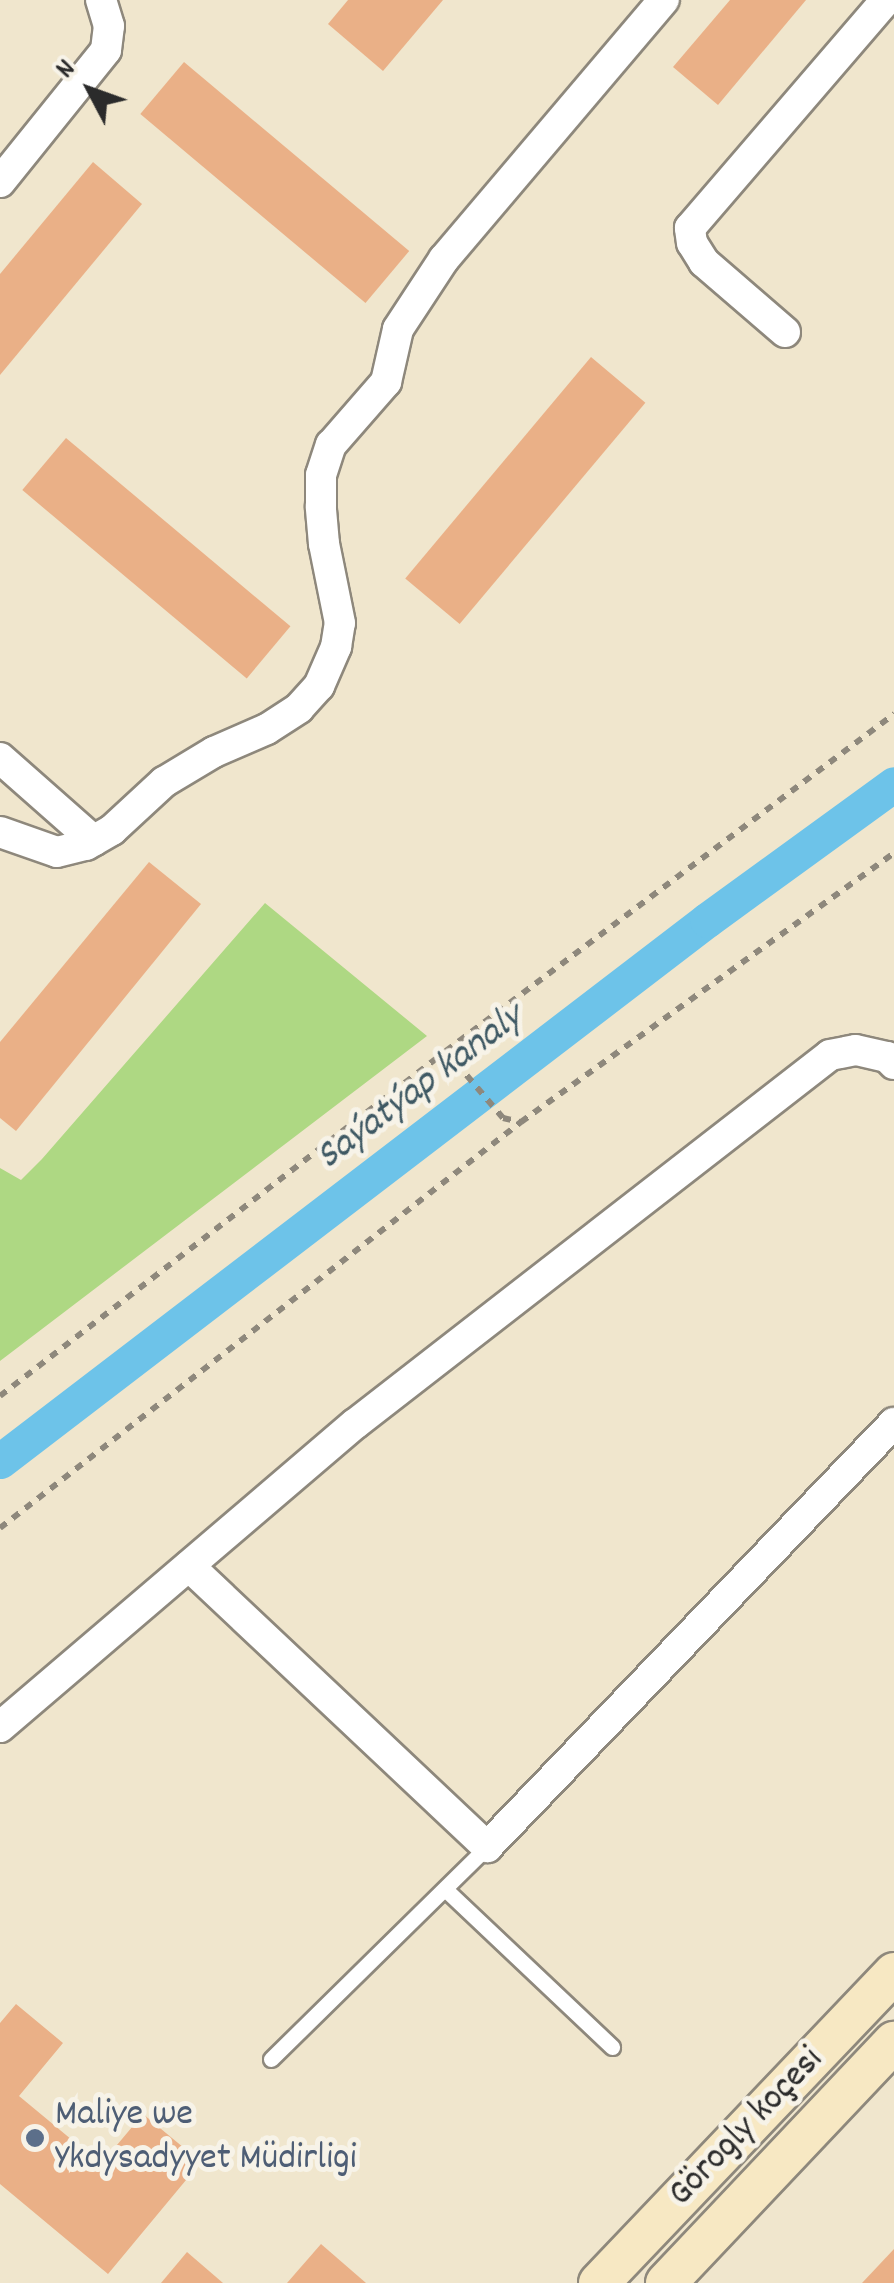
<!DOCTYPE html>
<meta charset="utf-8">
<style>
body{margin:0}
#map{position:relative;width:894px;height:2283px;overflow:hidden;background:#f0e6cd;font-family:Dekko,sans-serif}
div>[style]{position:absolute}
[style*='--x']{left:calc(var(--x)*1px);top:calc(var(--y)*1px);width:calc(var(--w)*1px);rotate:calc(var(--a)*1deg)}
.green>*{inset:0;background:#aed883}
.canal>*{height:35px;margin:-17.5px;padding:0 17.5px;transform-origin:17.5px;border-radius:17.5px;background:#6dc3e9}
.building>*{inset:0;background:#eab087;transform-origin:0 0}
.path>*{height:6px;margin-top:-3px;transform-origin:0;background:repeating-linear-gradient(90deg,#8e887c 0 8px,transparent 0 16px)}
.roads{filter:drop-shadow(2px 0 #8e887c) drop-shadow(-2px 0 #8e887c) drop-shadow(0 2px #8e887c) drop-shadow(0 -2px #8e887c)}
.lane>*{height:15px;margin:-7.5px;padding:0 7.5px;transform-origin:7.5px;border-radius:7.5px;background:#fff}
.street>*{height:30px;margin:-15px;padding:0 15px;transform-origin:15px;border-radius:15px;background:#fff}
.secondary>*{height:40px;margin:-20px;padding:0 20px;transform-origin:20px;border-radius:20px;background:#f7e8c3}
.dots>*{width:28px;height:28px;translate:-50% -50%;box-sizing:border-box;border:5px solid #f7f3e8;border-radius:50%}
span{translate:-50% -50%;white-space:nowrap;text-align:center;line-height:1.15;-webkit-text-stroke:10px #f7f3e8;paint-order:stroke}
.service-label{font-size:38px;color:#4e5e75}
.left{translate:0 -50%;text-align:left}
.street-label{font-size:38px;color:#2b2b2b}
.water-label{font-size:40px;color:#3f5964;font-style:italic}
.north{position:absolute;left:40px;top:40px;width:100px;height:100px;-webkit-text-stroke:8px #f7f3e8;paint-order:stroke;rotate:311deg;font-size:28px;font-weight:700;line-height:40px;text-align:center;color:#2b2b2b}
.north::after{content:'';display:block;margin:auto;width:35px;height:45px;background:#2b2b2b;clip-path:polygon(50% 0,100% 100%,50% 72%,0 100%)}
</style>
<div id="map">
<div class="green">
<div style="clip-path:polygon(265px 903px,427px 1036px,0 1361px,0 1168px,21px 1180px,42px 1159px)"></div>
</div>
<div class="canal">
<div style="--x:0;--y:1461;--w:890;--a:-37.42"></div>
<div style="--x:707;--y:920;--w:231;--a:-36"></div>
</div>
<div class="building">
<div style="clip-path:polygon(348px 0,443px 0,383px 71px,328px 24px)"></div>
<div style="clip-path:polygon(730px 0,806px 0,718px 105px,673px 67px)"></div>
<div style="left:184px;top:62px;width:294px;height:68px;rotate:40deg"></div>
<div style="clip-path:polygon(93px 162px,142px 204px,0 375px,0 274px)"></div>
<div style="left:591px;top:357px;width:71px;height:289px;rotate:40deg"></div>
<div style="left:66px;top:438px;width:293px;height:68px;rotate:40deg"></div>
<div style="clip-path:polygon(149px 862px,201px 904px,16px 1131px,0 1118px,0 1042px)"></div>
<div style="clip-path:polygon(16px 2004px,63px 2043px,19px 2096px,101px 2164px,143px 2114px,201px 2162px,108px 2274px,0 2184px,0 2023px)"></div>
<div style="clip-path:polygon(321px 2244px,366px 2283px,287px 2283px)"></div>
<div style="clip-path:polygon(894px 2249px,894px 2283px,862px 2283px)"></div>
<div style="clip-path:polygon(187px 2252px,223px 2283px,161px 2283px)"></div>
</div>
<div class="path">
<div style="--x:446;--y:1051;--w:88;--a:49.6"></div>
<div style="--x:503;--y:1118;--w:18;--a:13"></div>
<div style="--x:0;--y:1396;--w:564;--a:-37.72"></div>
<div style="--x:446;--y:1051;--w:561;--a:-36.95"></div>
<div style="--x:0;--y:1528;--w:661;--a:-37.93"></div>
<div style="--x:521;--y:1122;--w:460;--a:-35.8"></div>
</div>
<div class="roads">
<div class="lane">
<div style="--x:445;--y:1889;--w:230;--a:43.4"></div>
<div style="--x:271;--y:2059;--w:303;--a:-44.5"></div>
</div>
<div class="street">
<div style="--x:0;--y:182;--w:169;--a:-51.2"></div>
<div style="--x:106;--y:50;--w:24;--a:-83"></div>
<div style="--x:109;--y:26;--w:27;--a:-107"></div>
<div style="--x:785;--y:332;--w:107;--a:-139.2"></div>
<div style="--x:704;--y:262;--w:22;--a:-122"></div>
<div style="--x:692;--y:243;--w:15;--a:-98"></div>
<div style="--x:690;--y:228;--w:301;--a:-49.3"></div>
<div style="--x:0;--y:758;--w:125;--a:41.4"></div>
<div style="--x:0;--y:832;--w:60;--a:19.3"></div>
<div style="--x:57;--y:852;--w:30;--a:-14"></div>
<div style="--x:86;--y:845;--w:30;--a:-30"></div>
<div style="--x:112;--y:830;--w:71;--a:-42.7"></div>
<div style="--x:164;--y:782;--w:58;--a:-31"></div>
<div style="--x:214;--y:752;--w:58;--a:-23.5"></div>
<div style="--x:267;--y:729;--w:38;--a:-33"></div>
<div style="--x:299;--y:708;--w:30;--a:-48"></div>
<div style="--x:319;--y:686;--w:43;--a:-66.4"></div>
<div style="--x:336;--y:647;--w:24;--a:-81"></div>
<div style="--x:340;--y:623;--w:81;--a:-101.4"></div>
<div style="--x:324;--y:544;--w:38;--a:-95"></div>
<div style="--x:321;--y:506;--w:31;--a:-90"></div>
<div style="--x:321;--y:475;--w:32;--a:-72"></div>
<div style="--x:331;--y:445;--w:84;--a:-48.9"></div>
<div style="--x:386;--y:382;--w:54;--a:-77.2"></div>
<div style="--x:398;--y:329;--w:84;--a:-56.7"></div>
<div style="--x:444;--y:259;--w:340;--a:-49.7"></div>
<div style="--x:189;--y:1566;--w:410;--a:43.3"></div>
<div style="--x:487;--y:1847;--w:588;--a:-46.17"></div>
<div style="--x:0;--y:1727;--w:467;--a:-40.5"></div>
<div style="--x:355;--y:1424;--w:601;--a:-37.84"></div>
<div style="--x:830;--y:1055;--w:26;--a:-11"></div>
<div style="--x:856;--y:1050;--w:32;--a:13"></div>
<div style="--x:887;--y:1057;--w:10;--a:45"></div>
</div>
<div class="secondary">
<div style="--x:599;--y:2283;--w:428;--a:-46.4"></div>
<div style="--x:666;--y:2283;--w:332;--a:-46.6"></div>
</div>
</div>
<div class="dots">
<div style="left:35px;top:2138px;background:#5c6f8a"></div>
</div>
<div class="service-label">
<span class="left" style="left:55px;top:2138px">Maliye we<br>Ykdysadyyet Müdirligi</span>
</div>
<div class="street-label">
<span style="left:747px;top:2128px;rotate:-46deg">Görogly koçesi</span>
</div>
<div class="water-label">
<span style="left:421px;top:1089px;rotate:-37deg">Saýatýap kanaly</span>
</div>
<div class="north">N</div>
</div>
